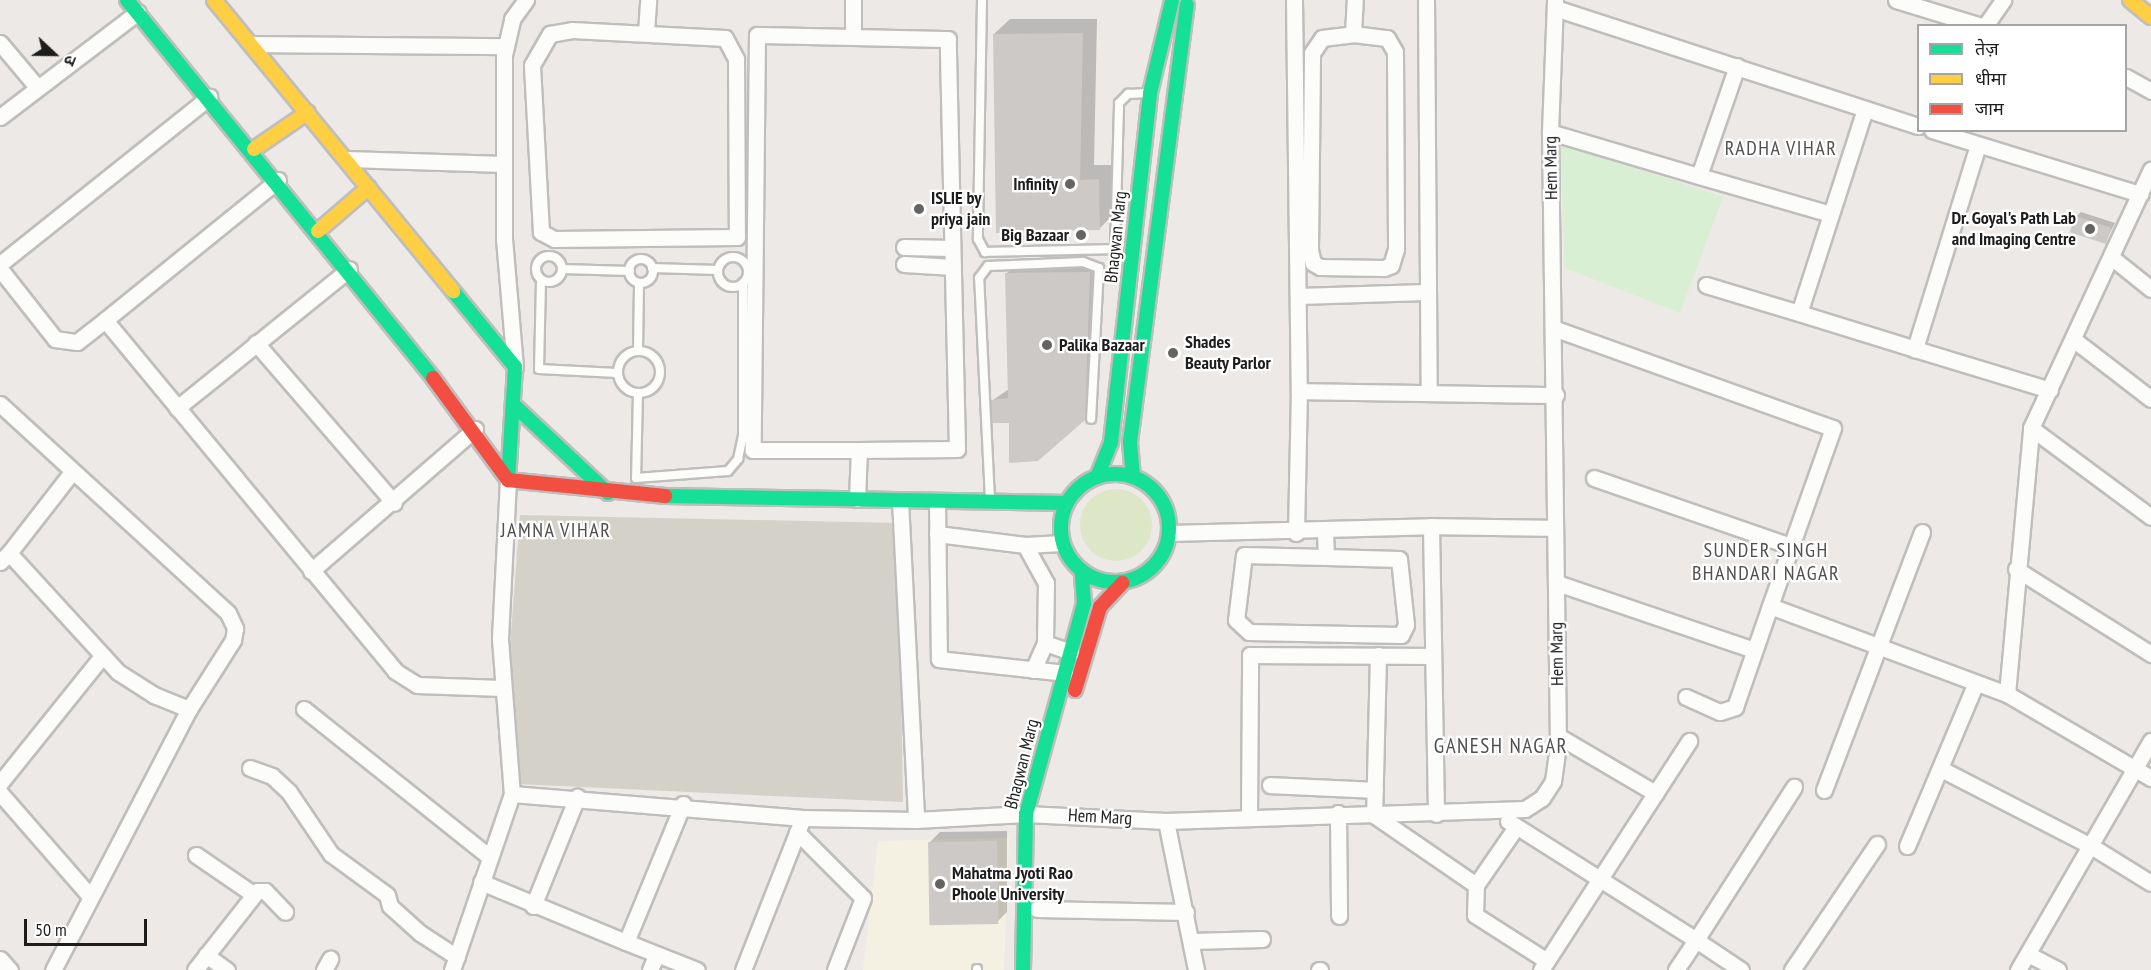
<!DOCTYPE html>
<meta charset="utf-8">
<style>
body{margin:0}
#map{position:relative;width:2151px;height:970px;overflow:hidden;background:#ece9e6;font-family:"PT Sans Narrow","Noto Sans Devanagari",sans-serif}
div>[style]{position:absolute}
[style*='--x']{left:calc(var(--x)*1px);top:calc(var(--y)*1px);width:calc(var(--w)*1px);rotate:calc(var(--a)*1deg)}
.education>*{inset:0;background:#f5f1e2}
.construction>*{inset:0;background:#d4d1c9}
.grass>*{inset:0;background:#dde6c7}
.round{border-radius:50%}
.park>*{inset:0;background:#d9efd4}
.shadow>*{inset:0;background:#0003}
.building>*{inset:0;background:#cdc9c7;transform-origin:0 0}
.roads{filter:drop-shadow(2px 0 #bfbebc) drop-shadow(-2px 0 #bfbebc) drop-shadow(0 2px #bfbebc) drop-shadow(0 -2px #bfbebc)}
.lane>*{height:8px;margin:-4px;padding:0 4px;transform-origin:4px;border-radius:4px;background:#fcfcfb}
.lane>.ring{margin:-4px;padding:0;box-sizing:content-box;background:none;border:8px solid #fcfcfb;border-radius:50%}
.street>*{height:15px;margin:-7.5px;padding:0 7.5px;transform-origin:7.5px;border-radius:7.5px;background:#fcfcfb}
.fast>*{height:14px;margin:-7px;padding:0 7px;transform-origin:7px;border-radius:7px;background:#16e098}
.fast>.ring{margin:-7px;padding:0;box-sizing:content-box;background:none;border:14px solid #16e098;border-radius:50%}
.slow>*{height:14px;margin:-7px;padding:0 7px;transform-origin:7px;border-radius:7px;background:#ffcf43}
.jam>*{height:14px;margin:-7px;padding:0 7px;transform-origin:7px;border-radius:7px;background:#f24e42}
.dots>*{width:16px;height:16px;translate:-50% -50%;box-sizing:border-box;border:3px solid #fff;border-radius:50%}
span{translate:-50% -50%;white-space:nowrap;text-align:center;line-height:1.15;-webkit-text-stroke:4.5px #fff;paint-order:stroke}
.street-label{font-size:18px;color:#1d1d1d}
.poi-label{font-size:18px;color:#1d1d1d;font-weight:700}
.right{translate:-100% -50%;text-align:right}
.left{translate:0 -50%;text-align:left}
.neighbourhood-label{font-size:20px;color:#505050;letter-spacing:1.5px}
.quarter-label{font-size:21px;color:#505050;letter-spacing:1.5px}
.legend{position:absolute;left:1917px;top:24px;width:210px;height:108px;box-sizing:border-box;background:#fff;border:2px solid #a5a5a5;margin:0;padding:8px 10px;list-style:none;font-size:18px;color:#1d1d1d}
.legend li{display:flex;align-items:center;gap:12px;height:30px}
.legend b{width:30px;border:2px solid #a5a5a5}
.north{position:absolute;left:24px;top:24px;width:60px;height:60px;-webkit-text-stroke:4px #fff;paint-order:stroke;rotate:112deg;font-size:16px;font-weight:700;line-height:24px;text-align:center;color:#1d1d1d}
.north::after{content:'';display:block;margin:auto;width:21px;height:27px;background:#1d1d1d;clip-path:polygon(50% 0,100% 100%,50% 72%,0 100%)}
.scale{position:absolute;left:24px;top:919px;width:123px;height:27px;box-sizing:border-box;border:3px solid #1d1d1d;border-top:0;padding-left:8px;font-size:18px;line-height:21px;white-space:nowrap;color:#1d1d1d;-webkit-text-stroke:4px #fff;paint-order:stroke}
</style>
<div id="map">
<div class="education">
<div style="clip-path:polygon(1009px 838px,1004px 970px,863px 970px,878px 841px)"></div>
</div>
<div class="construction">
<div style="clip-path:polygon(520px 515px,898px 523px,903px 802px,517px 784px,509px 659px)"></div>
</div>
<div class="grass">
<div class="round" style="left:1080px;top:489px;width:72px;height:72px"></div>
</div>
<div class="park">
<div style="clip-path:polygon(1560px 144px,1723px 197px,1680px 313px,1565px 268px)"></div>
</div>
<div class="shadow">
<div style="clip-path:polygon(1010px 19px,1097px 19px,1094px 165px,1114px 165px,1115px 213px,1100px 228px,1053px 229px,1045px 238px,994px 34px)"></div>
<div style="clip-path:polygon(2081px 212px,2115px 223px,2105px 242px,2076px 217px)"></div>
<div style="clip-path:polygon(1100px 262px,1095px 408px,1084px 419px,1011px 421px,993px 400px,1009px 389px,1006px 274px,1017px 263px)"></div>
<div style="clip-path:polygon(1007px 831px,1007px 912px,997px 922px,930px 842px,940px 832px)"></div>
</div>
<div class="building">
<div style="clip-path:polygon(1083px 33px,1080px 180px,1099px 179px,1100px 230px,1045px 231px,1045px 239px,1012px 240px,1011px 232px,996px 233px,993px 34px)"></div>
<div style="left:2075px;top:216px;width:38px;height:17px;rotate:18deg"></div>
<div style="clip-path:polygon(1090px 272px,1085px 420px,1038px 461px,1009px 463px,1009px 423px,992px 423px,991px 400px,1008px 398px,1005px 273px)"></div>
<div style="left:997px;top:841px;width:83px;height:69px;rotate:89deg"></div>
</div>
<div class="roads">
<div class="lane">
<div style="--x:982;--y:0;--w:239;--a:91"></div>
<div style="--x:978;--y:239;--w:15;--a:62"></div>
<div style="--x:985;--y:252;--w:130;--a:-1.3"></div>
<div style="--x:1115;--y:249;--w:146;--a:-88.4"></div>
<div style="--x:1119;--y:103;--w:13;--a:-45"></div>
<div style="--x:1128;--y:94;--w:20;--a:-3"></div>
<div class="ring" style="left:536px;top:256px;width:18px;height:18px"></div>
<div class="ring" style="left:718px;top:257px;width:22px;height:22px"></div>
<div class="ring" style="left:629px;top:259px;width:16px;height:16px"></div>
<div style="--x:652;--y:268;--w:66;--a:1.7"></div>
<div style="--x:562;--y:269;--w:68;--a:1.7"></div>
<div style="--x:541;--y:281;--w:88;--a:91.3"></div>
<div style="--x:539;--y:369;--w:78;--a:2.9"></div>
<div style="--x:638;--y:350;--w:67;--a:-89.1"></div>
<div class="ring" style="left:618px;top:351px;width:34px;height:34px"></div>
<div style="--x:638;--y:393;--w:85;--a:91.3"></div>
<div style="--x:636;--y:478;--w:92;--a:-4.4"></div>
<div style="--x:728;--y:471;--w:16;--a:-50"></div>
<div style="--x:738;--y:459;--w:24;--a:-78"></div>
<div style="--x:743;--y:436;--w:153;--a:-90"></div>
<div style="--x:990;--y:500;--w:222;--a:-92.8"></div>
<div style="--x:979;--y:278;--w:15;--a:-53"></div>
<div style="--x:988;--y:266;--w:95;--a:-2.4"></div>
<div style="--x:1083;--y:262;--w:17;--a:21"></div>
<div style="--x:1099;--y:268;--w:151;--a:93"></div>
<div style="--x:977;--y:970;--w:1;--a:-90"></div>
</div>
<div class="street">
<div style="--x:1294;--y:0;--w:391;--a:89.3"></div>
<div style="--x:1426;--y:0;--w:392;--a:89.6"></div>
<div style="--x:1896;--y:0;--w:89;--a:17"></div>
<div style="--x:1555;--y:8;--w:382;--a:18"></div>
<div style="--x:1985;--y:26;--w:32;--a:-55"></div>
<div style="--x:572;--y:30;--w:153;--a:3"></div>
<div style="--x:725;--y:38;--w:24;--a:62"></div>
<div style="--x:736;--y:59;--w:178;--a:89.7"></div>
<div style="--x:737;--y:237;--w:183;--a:179.4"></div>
<div style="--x:554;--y:239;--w:15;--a:-152"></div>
<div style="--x:541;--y:232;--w:167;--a:-93.1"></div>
<div style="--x:532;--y:65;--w:36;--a:-60"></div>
<div style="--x:550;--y:34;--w:22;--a:-10"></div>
<div style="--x:646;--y:32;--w:32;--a:-86"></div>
<div style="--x:1353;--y:34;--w:34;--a:7"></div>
<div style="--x:1387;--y:38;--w:16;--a:60"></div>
<div style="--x:1395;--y:52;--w:197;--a:89.7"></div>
<div style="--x:1396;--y:249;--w:17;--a:107"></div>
<div style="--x:1391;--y:265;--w:8;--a:157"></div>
<div style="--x:1384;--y:268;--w:64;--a:-179.1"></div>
<div style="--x:1320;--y:267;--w:8;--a:-150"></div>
<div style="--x:1313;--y:263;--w:13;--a:-103"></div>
<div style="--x:1310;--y:250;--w:197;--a:-89.4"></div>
<div style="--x:1312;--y:53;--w:18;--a:-56"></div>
<div style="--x:1322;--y:38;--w:31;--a:-7"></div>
<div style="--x:1353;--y:34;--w:34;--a:-87"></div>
<div style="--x:853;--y:37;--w:37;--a:-90"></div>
<div style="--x:0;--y:43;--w:57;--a:49.9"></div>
<div style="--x:253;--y:44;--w:252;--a:0.5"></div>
<div style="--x:1737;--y:66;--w:116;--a:109.1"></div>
<div style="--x:1699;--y:176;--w:137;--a:16.1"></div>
<div style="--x:2126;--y:77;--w:29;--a:29"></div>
<div style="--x:1865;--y:109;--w:214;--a:107.9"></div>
<div style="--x:1799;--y:313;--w:121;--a:17.2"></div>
<div style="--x:0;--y:117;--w:173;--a:-37.3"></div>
<div style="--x:1932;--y:130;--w:218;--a:17.1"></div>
<div style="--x:1550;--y:132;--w:155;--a:16.5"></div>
<div style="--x:1978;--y:145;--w:214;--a:107.2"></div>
<div style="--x:1915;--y:349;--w:141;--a:16.9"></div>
<div style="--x:347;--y:159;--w:157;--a:1.8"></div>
<div style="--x:278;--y:180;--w:223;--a:141"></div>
<div style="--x:105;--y:320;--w:455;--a:50.4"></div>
<div style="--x:395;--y:671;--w:26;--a:32"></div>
<div style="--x:417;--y:685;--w:85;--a:2"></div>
<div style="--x:904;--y:247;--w:48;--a:1.2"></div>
<div style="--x:2111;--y:257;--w:51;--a:38.7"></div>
<div style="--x:0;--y:264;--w:268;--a:-38.6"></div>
<div style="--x:904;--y:264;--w:49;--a:3.5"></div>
<div style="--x:0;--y:269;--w:89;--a:51.8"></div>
<div style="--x:55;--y:339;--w:22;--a:8"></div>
<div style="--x:77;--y:342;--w:36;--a:-38"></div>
<div style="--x:1706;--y:285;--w:97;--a:16.8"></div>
<div style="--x:1298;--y:296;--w:128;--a:-1.8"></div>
<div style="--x:1553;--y:328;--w:297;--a:19.7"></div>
<div style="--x:1833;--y:428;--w:189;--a:109.5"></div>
<div style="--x:1770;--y:606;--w:253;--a:20.4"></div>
<div style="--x:2007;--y:694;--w:167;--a:30.3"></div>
<div style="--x:2073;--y:339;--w:98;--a:37.6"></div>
<div style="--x:256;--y:343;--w:211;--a:49.2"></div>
<div style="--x:515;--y:367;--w:128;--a:-94.9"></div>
<div style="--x:504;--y:239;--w:184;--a:-90"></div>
<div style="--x:504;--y:55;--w:37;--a:-77"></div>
<div style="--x:512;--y:19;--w:24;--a:-54"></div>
<div style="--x:0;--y:404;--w:309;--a:42.5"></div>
<div style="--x:228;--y:613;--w:17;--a:65"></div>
<div style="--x:235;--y:628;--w:12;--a:99"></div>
<div style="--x:233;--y:640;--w:82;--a:122.5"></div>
<div style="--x:177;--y:408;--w:221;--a:-38.9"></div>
<div style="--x:2031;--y:428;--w:149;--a:36.6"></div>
<div style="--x:1594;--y:478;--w:207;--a:19.1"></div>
<div style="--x:508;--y:480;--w:159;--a:92.9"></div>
<div style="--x:500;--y:639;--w:155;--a:85.6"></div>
<div style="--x:512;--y:794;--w:292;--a:4.7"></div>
<div style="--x:803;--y:818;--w:113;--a:1"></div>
<div style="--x:916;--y:820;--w:110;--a:-3.1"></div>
<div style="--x:1026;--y:814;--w:140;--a:2.9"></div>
<div style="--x:1166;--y:821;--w:359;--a:-1.9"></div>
<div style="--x:1525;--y:809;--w:20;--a:-33"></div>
<div style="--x:1542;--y:798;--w:20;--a:-57"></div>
<div style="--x:1553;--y:781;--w:37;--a:-82"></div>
<div style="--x:1558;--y:744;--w:612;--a:-90.75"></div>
<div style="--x:1550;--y:132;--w:132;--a:-87.8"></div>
<div style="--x:857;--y:499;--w:49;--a:-87.7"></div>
<div style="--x:859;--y:450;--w:98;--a:-0.6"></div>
<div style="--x:957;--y:449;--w:410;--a:-91.3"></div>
<div style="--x:948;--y:39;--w:191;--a:-178.8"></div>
<div style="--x:757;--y:35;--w:415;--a:90.6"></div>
<div style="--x:753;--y:450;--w:106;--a:0"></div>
<div style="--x:900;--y:500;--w:320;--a:87.1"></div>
<div style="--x:937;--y:501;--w:158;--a:89.3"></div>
<div style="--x:939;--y:659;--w:127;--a:6.3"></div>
<div style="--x:1431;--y:526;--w:288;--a:89"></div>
<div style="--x:1325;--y:531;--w:26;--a:88"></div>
<div style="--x:1326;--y:557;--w:73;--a:1.6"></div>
<div style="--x:1399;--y:559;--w:66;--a:83.9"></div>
<div style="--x:1406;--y:625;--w:11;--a:117"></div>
<div style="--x:1401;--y:635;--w:152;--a:-178.9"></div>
<div style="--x:1249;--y:632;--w:18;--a:-137"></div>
<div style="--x:1236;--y:620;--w:65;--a:-83"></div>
<div style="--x:1244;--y:555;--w:82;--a:1.4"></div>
<div style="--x:1169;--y:533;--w:262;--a:-1.5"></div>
<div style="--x:1431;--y:526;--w:124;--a:0.9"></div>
<div style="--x:1296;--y:533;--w:142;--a:-88.8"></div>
<div style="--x:1299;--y:391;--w:257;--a:0.9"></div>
<div style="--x:937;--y:534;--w:89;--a:7.1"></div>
<div style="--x:1025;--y:545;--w:37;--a:-3"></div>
<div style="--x:1025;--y:545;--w:43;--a:61.1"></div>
<div style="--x:1046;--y:583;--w:60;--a:91"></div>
<div style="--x:1045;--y:643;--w:28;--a:19"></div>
<div style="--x:9;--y:553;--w:103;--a:-52.1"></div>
<div style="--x:0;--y:562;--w:13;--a:-45"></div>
<div style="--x:9;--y:553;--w:161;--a:47.5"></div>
<div style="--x:118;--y:672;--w:43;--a:32.6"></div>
<div style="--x:154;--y:695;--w:38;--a:22"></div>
<div style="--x:189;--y:709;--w:294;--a:117.5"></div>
<div style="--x:2016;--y:569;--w:160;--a:32.2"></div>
<div style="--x:311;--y:571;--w:217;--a:-40.9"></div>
<div style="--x:1557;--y:583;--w:208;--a:18.8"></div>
<div style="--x:1378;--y:655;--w:160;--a:91.4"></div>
<div style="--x:1374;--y:815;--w:124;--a:34.5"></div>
<div style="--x:1476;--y:885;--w:70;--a:-55.4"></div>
<div style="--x:1033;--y:670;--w:30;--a:-66"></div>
<div style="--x:2007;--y:694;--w:267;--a:-84.8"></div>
<div style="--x:2031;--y:428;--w:285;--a:-65.1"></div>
<div style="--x:1686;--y:697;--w:37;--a:24"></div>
<div style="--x:1720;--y:712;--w:16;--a:-18"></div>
<div style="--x:1735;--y:707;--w:107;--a:-70.9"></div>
<div style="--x:304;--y:709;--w:236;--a:38.6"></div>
<div style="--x:1558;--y:736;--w:113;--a:30.4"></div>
<div style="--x:250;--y:768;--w:23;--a:20"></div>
<div style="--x:272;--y:776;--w:23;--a:43"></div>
<div style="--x:289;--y:792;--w:75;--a:55.9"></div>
<div style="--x:331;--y:854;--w:69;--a:36.2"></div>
<div style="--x:387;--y:895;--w:11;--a:75"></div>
<div style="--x:390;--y:906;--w:40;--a:42"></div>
<div style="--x:420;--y:933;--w:44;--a:33"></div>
<div style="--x:1943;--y:770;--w:166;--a:27.2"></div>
<div style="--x:2091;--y:846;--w:70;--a:31.7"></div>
<div style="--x:0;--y:783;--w:163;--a:-51.2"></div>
<div style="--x:1270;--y:785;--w:105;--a:2.7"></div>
<div style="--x:1824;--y:790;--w:276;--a:-69.2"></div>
<div style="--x:0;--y:793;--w:137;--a:48.9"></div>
<div style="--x:683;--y:804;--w:149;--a:112.4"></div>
<div style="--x:626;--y:942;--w:76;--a:21.5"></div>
<div style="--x:1338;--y:813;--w:103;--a:89.4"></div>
<div style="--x:1249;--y:817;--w:162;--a:-89.6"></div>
<div style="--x:1250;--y:655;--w:181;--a:0.3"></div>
<div style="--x:1166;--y:821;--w:152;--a:78.6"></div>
<div style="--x:1508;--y:821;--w:222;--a:32.3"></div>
<div style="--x:1696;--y:940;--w:36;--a:124"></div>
<div style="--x:797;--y:832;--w:93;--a:45"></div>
<div style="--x:863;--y:898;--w:77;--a:111.3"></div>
<div style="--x:1907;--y:846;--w:175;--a:-67.1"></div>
<div style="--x:196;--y:855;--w:69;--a:34.4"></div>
<div style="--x:481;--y:882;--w:157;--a:22.5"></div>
<div style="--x:1476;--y:885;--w:30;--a:92"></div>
<div style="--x:1475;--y:915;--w:85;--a:32.6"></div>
<div style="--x:533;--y:906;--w:118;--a:-68"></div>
<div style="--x:1037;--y:909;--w:149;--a:1.2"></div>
<div style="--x:1192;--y:941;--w:70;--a:-1.6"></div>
<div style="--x:2028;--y:954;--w:34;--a:28"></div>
<div style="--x:206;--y:955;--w:26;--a:36"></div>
<div style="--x:0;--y:959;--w:15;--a:48"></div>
<div style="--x:195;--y:970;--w:100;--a:-51.9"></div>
<div style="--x:257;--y:891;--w:8;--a:0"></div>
<div style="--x:265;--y:891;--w:29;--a:46"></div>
<div style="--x:324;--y:970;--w:13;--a:-61"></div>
<div style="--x:452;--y:970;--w:186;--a:-71.2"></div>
<div style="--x:650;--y:970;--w:15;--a:-67"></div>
<div style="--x:743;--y:970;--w:158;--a:-68.5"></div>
<div style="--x:1319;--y:970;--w:1;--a:0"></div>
<div style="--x:1541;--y:970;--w:273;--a:-57.1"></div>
<div style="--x:1741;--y:970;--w:54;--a:-146.3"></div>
<div style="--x:1696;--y:940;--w:182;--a:-57.4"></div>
<div style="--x:1792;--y:970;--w:152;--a:-56"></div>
<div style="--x:2018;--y:970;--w:265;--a:-59.9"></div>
</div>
<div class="fast">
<div style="--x:127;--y:0;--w:486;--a:51"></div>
<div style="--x:453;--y:291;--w:98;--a:50.8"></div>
<div style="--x:515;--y:367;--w:113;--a:93.5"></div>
<div style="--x:516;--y:407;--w:126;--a:43.1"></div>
<div class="ring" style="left:1061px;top:474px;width:94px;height:94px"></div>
<div style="--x:1097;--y:477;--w:38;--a:-68"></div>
<div style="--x:1111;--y:442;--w:351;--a:-83.6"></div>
<div style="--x:1150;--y:93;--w:95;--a:-76.6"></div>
<div style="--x:1133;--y:477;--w:35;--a:-95"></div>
<div style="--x:1130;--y:442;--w:441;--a:-82.6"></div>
<div style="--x:665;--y:496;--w:402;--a:1"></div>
<div style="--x:1023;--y:970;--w:156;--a:-88.9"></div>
<div style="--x:1026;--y:814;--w:218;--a:-74.6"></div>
<div style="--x:1084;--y:604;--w:32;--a:-94"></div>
</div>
<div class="slow">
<div style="--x:214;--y:0;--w:377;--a:50.6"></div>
<div style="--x:2130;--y:0;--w:27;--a:39"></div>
<div style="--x:254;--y:149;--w:65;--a:-34.4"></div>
<div style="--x:318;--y:231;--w:67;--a:-40.8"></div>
</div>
<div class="jam">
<div style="--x:433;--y:378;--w:127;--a:53.7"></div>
<div style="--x:508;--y:480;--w:158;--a:5.8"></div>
<div style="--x:1075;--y:690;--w:87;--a:-73.2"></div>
<div style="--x:1100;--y:607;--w:33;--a:-47"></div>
</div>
</div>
<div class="dots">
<div style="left:1070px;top:184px;background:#656463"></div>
<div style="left:919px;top:209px;background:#656463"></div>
<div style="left:2090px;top:229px;background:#656463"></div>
<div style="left:1081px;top:235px;background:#656463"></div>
<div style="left:1047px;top:345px;background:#656463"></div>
<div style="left:1173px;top:353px;background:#656463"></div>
<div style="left:940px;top:884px;background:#656463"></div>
</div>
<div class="street-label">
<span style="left:1551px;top:168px;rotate:-91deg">Hem Marg</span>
<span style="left:1116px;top:237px;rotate:-84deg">Bhagwan Marg</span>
<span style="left:1557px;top:654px;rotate:-91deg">Hem Marg</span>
<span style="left:1022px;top:764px;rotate:-76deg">Bhagwan Marg</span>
<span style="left:1100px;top:817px;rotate:3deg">Hem Marg</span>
</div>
<div class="poi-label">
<span class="right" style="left:1058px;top:184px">Infinity</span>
<span class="left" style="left:931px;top:209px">ISLIE by<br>priya jain</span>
<span class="right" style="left:2076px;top:229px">Dr. Goyal's Path Lab<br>and Imaging Centre</span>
<span class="right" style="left:1069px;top:235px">Big Bazaar</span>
<span class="left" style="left:1185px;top:353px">Shades<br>Beauty Parlor</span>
<span class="left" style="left:1059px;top:345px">Palika Bazaar</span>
<span class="left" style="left:952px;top:884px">Mahatma Jyoti Rao<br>Phoole University</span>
</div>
<div class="neighbourhood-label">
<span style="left:1781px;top:148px">RADHA VIHAR</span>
<span style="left:556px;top:530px">JAMNA VIHAR</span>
<span style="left:1766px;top:562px">SUNDER SINGH<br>BHANDARI NAGAR</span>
</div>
<div class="quarter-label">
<span style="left:1501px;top:746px">GANESH NAGAR</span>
</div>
<ul class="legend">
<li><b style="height:8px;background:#16e098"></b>तेज़</li>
<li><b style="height:8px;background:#ffcf43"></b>धीमा</li>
<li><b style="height:8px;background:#f24e42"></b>जाम</li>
</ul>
<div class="north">उ</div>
<div class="scale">50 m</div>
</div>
